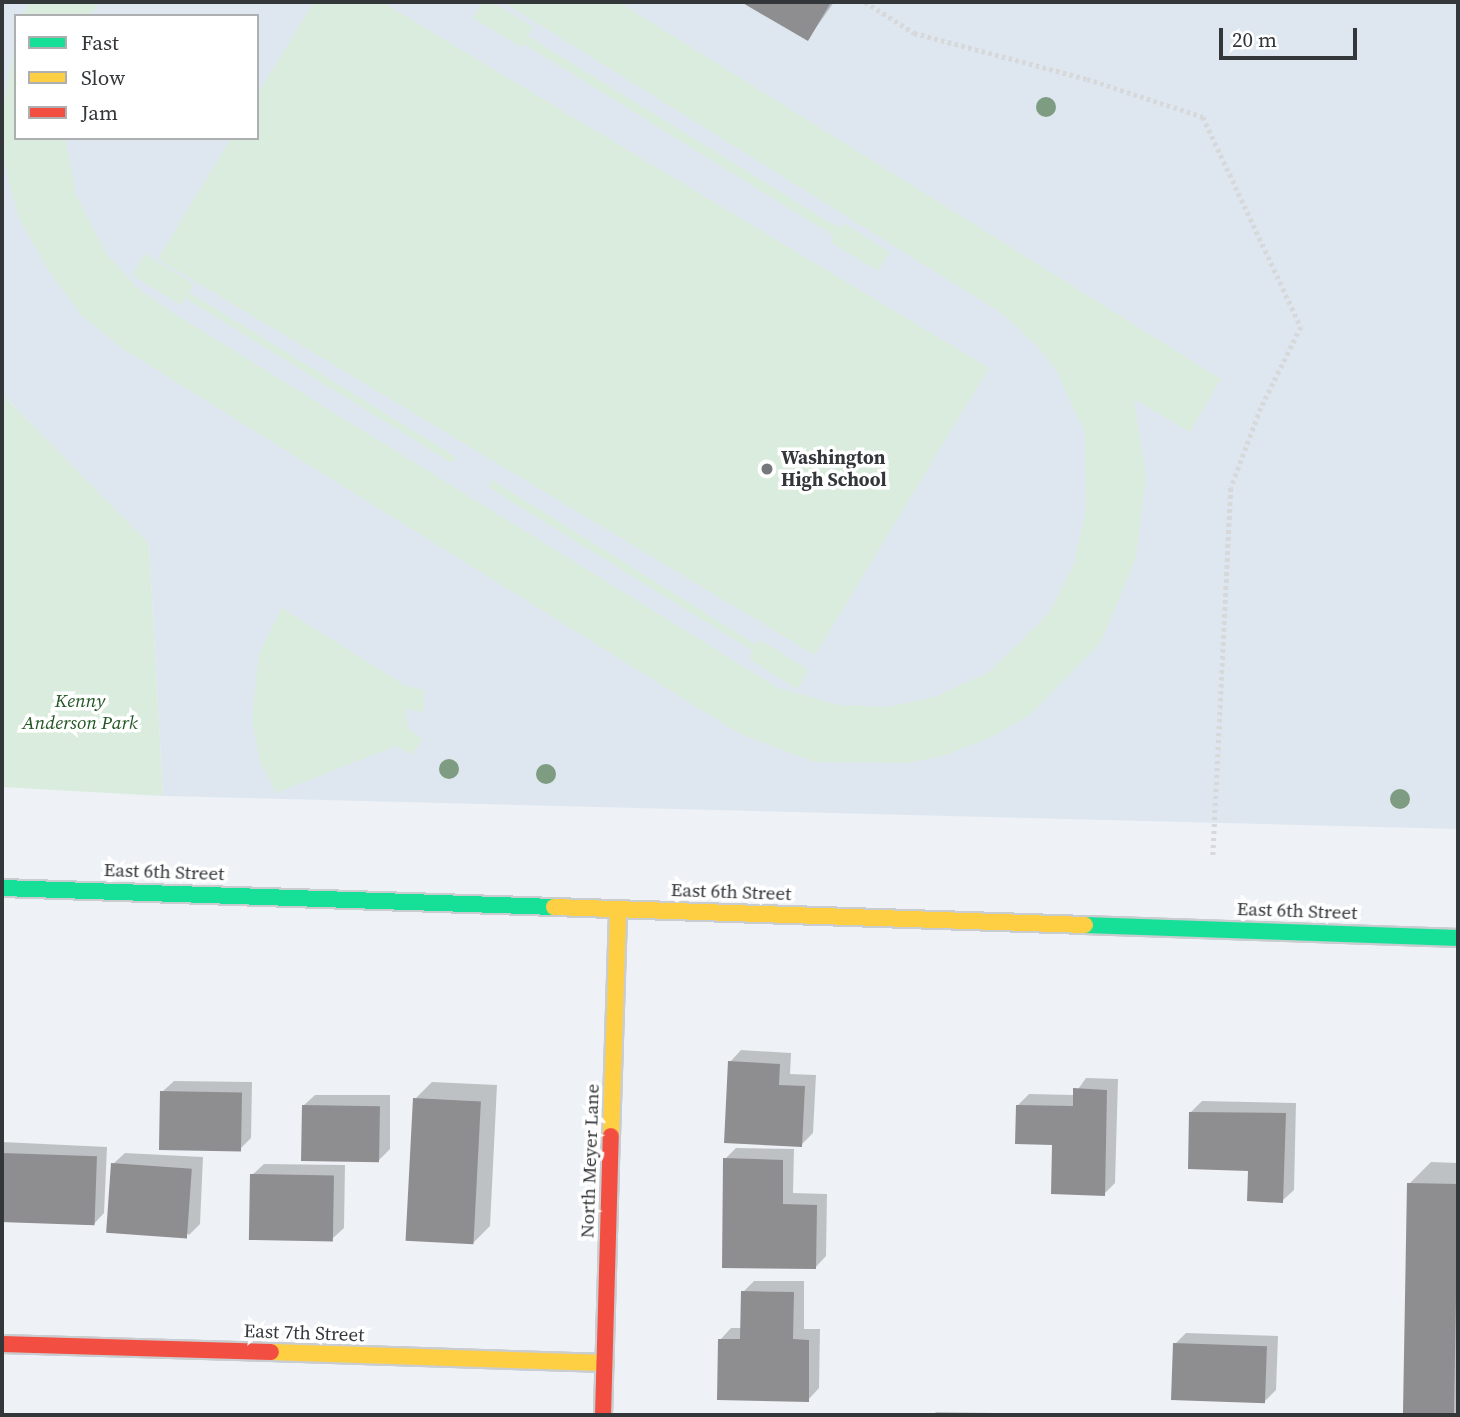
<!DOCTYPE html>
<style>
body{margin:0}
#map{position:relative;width:1460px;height:1417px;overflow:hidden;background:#eef2f6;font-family:"Source Serif 4",serif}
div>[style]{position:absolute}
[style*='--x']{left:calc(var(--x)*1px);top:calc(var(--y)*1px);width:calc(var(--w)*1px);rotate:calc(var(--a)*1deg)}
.built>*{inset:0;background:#dee7f0}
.green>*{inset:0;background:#daecdd}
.shadow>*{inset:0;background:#0003}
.building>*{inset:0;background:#8e8e90;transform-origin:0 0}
.path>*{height:4.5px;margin-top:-2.25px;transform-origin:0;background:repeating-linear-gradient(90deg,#d6d8d9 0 3.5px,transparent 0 7px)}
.roads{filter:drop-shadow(2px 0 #cacdd0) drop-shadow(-2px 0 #cacdd0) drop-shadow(0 2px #cacdd0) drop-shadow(0 -2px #cacdd0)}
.fast>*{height:16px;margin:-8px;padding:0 8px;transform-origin:8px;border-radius:8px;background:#16e098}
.slow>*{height:16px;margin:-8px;padding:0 8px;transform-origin:8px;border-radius:8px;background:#ffcf43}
.jam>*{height:16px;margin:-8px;padding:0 8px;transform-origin:8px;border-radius:8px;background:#f24e42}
.trees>*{width:20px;height:20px;margin:-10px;border-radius:50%;background:#7e9c82}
.dots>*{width:19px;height:19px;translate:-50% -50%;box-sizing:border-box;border:4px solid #fff;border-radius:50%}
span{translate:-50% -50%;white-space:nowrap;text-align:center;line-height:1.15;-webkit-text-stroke:7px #fff;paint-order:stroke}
.poi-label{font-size:19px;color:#34373a;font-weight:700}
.left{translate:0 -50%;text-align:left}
.park-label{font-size:19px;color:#225624;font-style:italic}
.street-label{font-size:19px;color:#34373a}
.frame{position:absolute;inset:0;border:4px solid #34373a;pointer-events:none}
.legend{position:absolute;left:14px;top:14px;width:245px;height:126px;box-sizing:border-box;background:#fff;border:2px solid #aeafb0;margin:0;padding:9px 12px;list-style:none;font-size:21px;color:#34373a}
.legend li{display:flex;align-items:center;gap:14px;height:35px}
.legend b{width:35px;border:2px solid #aeafb0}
.scale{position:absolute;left:1219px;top:28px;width:138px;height:32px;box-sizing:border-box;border:4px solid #34373a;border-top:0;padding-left:9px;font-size:21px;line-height:24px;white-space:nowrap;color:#34373a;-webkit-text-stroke:5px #fff;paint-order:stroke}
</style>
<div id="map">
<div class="built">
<div style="clip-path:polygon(evenodd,2px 2px,1458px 2px,1458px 829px,163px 796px,149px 544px,2px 394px,2px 2px,16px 16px,257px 16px,257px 138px,16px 138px,16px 16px)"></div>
</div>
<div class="green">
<div style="clip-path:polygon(30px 2px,99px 2px,91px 16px,22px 16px)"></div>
<div style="clip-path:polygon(314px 2px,382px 2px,989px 368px,815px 655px,158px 259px,231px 138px,257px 138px,257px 95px)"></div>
<div style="clip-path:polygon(483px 2px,492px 2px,533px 27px,528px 36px,839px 228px,843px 223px,890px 252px,878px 271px,830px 242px,834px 236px,524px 44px,521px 47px,473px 18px)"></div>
<div style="clip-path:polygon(503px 2px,619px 2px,1221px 379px,1190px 432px,1134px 399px,1146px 476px,1136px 558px,1101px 642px,1032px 713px,994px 736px,943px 756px,906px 763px,815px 762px,740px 734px,122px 348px,81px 315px,47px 268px,19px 218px,5px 166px,2px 115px,16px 36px,16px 138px,65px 138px,76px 196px,107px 254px,136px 287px,175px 314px,778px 688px,839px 705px,888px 707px,935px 697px,989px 672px,1049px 613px,1074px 564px,1086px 509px,1085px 433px,1057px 372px,1040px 349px,1003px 314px)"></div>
<div style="clip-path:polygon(145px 254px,194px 284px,189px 292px,456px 457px,452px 463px,185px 298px,181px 305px,132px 275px)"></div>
<div style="clip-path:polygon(2px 394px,149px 544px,163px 796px,2px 787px)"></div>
<div style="clip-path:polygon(492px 480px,757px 645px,760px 640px,809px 670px,797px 689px,749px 659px,753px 651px,488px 487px)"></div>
<div style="clip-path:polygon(282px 608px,406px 686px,424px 690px,423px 712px,405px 709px,408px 728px,422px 739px,412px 755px,396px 746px,276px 793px,260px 761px,252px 720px,259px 654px)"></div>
</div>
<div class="shadow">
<div style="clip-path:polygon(744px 2px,834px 2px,808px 39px)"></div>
<div style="clip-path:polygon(741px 1050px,791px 1053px,790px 1074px,816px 1075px,813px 1133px,801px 1145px,730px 1062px)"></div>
<div style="clip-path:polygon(1086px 1078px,1118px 1079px,1115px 1183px,1104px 1194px,1017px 1106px,1029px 1094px,1074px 1095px)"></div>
<div style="clip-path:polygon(174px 1081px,252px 1082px,251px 1138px,240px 1149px,162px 1092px)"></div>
<div style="clip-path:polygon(432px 1082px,497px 1085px,490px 1226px,473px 1243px,415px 1099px)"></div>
<div style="clip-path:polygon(315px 1095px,390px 1095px,390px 1149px,378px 1161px,303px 1106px)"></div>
<div style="clip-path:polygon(1202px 1101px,1296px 1103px,1294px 1190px,1282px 1201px,1191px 1112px)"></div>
<div style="clip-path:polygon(2px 1142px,107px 1147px,104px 1213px,93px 1225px,2px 1220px)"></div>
<div style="clip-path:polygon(736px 1148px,794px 1149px,793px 1193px,827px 1194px,826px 1256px,815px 1268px,725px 1159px)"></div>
<div style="clip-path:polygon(125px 1153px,203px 1157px,200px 1224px,189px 1235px,113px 1164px)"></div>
<div style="clip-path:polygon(1431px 1162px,1458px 1163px,1458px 1413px,1404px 1412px,1409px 1184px)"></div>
<div style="clip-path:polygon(264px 1164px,345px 1165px,344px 1228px,332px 1239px,252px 1175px)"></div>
<div style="clip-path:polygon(754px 1281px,804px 1281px,804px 1329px,820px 1329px,819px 1388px,808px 1400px,720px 1340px,731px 1328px,742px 1328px,743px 1292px)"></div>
<div style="clip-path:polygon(1186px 1333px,1278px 1336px,1276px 1390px,1265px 1401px,1175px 1344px)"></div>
<div style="clip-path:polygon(936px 1412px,996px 1413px,996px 1415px,932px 1415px)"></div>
</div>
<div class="building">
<div style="clip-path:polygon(741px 2px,831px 2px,808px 41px)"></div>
<div style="clip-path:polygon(728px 1061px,780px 1064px,779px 1085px,805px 1086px,802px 1147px,724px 1143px)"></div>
<div style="clip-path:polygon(1073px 1088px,1107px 1090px,1105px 1196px,1051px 1194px,1052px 1145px,1015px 1144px,1016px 1105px,1073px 1106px)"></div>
<div style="left:160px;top:1091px;width:82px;height:59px;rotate:1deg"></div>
<div style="left:413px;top:1098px;width:68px;height:143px;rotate:3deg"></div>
<div style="left:302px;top:1105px;width:78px;height:56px;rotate:1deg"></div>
<div style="clip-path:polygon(1189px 1112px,1286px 1113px,1283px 1203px,1247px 1201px,1248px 1171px,1188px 1169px)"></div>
<div style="left:2px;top:1153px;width:95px;height:69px;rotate:2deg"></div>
<div style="clip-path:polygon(723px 1158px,783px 1160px,783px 1204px,817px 1205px,816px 1269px,722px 1268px)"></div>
<div style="left:111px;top:1163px;width:81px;height:70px;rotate:4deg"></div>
<div style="left:250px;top:1174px;width:84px;height:66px;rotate:1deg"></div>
<div style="left:1407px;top:1183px;width:51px;height:231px;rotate:1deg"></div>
<div style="clip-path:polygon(741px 1291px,794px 1292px,793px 1339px,809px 1340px,809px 1402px,717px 1400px,718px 1339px,740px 1339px)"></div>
<div style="left:1173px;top:1343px;width:94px;height:57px;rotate:2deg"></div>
</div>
<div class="path">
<div style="--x:865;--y:2;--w:58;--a:32.3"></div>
<div style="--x:914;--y:33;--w:179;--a:14.9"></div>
<div style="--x:1087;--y:79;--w:122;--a:18.1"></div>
<div style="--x:1203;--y:117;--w:232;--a:65"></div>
<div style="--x:1301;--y:327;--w:90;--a:116.3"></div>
<div style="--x:1261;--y:408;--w:85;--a:110.6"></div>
<div style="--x:1231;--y:488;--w:368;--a:92.8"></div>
</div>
<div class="roads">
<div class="fast">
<div style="--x:2;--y:888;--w:552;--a:1.97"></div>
<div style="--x:1085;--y:925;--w:373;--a:2"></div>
</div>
<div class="slow">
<div style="--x:554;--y:907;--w:531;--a:1.94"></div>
<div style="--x:611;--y:1136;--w:227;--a:-88.2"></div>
<div style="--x:271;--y:1352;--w:334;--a:1.9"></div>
</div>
<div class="jam">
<div style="--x:2;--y:1344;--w:269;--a:1.7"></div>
<div style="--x:603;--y:1415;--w:279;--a:-88.4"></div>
</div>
</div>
<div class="trees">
<div style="left:1046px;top:107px"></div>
<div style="left:449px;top:769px"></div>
<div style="left:546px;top:774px"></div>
<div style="left:1400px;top:799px"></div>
</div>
<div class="dots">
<div style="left:767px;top:469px;background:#75787c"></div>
</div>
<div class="poi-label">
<span class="left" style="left:781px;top:469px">Washington<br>High School</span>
</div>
<div class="park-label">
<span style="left:80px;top:712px">Kenny<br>Anderson Park</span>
</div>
<div class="street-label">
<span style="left:164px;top:872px;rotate:2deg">East 6th Street</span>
<span style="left:731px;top:892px;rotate:2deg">East 6th Street</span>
<span style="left:1297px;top:911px;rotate:2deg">East 6th Street</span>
<span style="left:590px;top:1161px;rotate:-88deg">North Meyer Lane</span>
<span style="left:304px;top:1333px;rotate:2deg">East 7th Street</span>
</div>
<div class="frame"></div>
<ul class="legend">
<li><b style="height:9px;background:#16e098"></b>Fast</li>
<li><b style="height:9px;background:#ffcf43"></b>Slow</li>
<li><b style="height:9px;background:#f24e42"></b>Jam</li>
</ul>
<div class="scale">20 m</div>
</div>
